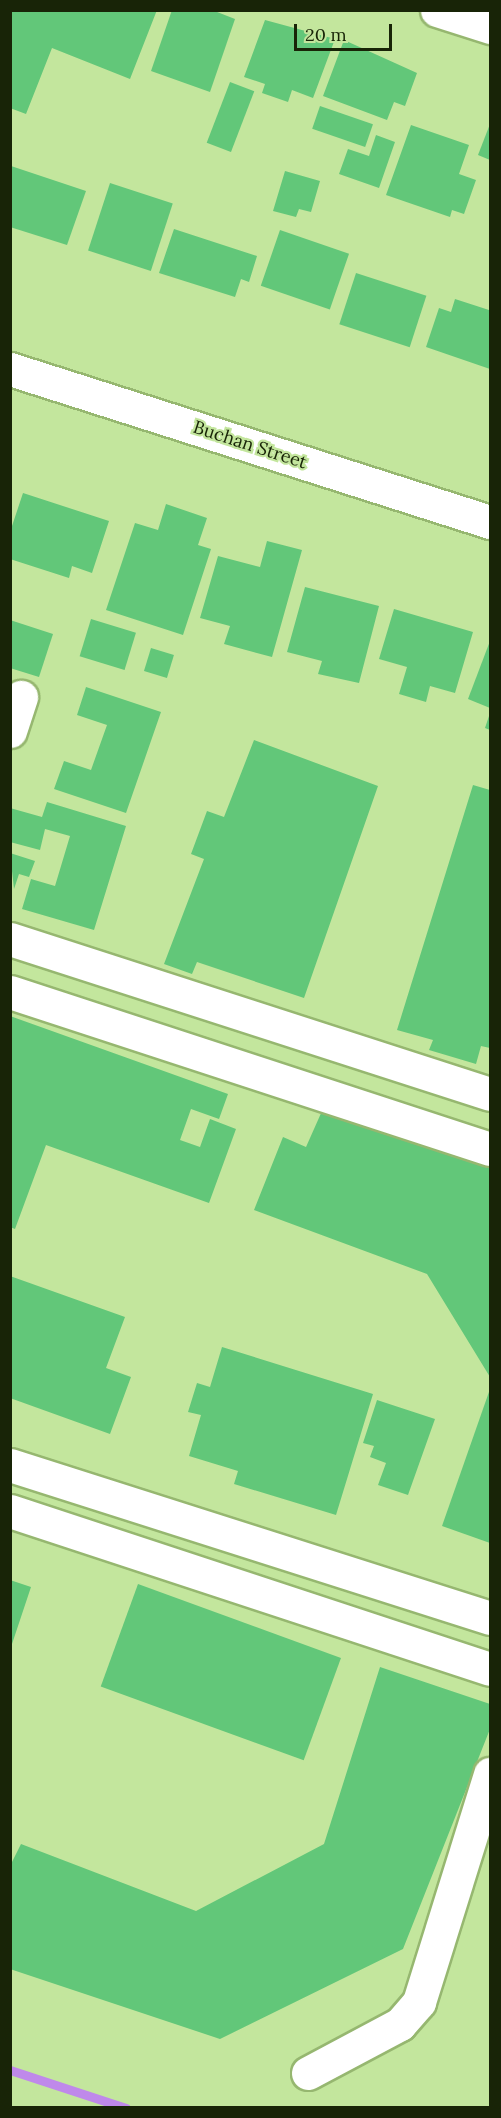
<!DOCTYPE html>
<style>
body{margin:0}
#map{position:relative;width:501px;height:2118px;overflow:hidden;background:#c3e69d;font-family:Lora,serif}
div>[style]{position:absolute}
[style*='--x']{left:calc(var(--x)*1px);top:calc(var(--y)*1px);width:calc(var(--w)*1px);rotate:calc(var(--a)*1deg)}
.stream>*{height:9px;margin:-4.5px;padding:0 4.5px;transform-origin:4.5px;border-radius:4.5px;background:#bf89ea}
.building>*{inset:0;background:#62c779;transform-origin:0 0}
.roads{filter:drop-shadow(2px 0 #96b770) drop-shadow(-2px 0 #96b770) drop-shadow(0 2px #96b770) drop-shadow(0 -2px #96b770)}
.minor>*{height:33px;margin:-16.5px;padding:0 16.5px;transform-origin:16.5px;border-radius:16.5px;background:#fff}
span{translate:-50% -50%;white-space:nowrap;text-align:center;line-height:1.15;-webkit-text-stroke:4.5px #c3e69d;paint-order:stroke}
.street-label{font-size:18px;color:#182407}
.frame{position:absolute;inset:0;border:12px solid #182407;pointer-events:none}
.scale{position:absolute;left:294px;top:24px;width:98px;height:27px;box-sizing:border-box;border:3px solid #182407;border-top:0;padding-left:8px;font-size:18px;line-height:21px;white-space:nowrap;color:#182407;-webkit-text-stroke:4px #c3e69d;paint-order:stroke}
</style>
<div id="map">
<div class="stream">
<div style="--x:10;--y:2070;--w:122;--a:18.1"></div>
</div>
<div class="building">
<div style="clip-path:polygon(10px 10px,157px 10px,130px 79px,52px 48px,26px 114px,10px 108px)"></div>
<div style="clip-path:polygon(172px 10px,212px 10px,235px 19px,210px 92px,151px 71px)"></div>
<div style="clip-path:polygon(265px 20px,335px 39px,313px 98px,292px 90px,288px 102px,262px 93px,265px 84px,244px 77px)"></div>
<div style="clip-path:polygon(344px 40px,417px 73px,405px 106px,394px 102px,387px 120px,323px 96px)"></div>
<div style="left:230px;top:82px;width:26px;height:65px;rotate:21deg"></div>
<div style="left:320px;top:106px;width:56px;height:24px;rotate:19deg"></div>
<div style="clip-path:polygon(490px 124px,490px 160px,478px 155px)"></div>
<div style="clip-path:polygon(411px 125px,469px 145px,459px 174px,476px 180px,464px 214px,452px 210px,450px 217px,386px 195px)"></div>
<div style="clip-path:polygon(376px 135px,395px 142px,379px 188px,339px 174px,348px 149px,369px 156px)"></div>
<div style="clip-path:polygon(11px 166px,86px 191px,67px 245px,10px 227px)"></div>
<div style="clip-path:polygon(285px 171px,320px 181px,311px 212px,299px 209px,296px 217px,273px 211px)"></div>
<div style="left:110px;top:183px;width:66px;height:71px;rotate:18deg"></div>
<div style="clip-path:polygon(174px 229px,257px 256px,249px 282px,241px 279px,235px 297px,159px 273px)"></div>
<div style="left:280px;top:230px;width:73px;height:59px;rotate:19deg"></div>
<div style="left:356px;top:273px;width:74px;height:54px;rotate:18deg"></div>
<div style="clip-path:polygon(455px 299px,489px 310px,490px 369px,426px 347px,439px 308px,451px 312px)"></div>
<div style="clip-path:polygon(23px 493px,109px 521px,92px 573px,72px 566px,69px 578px,10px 559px,10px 532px)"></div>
<div style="clip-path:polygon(166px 504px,207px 518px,198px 545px,211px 549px,183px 635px,106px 610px,135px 523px,158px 530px)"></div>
<div style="clip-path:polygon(267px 541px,302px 550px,272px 657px,224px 644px,230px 626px,200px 618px,218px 556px,260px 567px)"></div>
<div style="clip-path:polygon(305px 587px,379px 606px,359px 683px,318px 674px,322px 661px,287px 652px)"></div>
<div style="clip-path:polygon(394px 609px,473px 632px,455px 693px,430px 686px,426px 702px,399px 694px,407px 667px,379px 659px)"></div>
<div style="left:91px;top:619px;width:47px;height:39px;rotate:17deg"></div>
<div style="clip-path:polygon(10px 620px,53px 634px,39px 677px,10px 668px)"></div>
<div style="clip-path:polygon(490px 641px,490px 708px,468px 699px)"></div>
<div style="left:151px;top:648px;width:24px;height:24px;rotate:17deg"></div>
<div style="clip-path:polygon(86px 687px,161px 712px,126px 813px,54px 789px,64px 761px,91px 770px,107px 725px,77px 715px)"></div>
<div style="clip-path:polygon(490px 713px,490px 730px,485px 728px)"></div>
<div style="clip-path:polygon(254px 740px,378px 786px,304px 998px,197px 962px,192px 974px,164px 964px,204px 859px,191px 854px,207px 811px,224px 817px)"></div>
<div style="clip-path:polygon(473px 785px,490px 790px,490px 1048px,481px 1046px,476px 1064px,429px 1050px,433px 1040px,397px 1030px)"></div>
<div style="clip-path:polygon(47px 802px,126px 826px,94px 930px,22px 909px,31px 879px,55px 886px,70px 836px,45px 829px,40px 850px,10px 842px,10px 808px,42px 817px)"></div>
<div style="clip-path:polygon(10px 853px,35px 861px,29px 877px,19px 874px,14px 889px)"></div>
<div style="clip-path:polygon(10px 1016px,228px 1094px,219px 1119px,191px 1109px,180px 1140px,200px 1147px,210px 1119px,236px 1129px,209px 1203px,46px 1145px,15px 1229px,10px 1227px)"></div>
<div style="clip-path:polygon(326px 1102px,490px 1164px,490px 1377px,427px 1274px,254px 1210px,283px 1137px,306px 1147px)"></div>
<div style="clip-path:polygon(10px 1276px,125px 1317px,106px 1368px,131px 1377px,110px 1434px,10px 1398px)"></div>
<div style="clip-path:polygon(222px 1347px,373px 1394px,336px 1515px,234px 1484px,238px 1471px,189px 1456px,201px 1415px,188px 1412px,197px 1383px,210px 1387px)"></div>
<div style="clip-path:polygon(490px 1389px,490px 1543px,442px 1526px)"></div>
<div style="clip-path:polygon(377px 1400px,435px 1419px,408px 1495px,378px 1485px,386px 1463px,370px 1457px,374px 1446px,363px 1443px)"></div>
<div style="clip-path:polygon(10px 1580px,31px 1587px,11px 1647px,10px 1647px)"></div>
<div style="left:138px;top:1584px;width:216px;height:109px;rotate:20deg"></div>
<div style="clip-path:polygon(380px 1667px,490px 1704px,490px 1729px,403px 1949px,220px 2039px,10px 1969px,10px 1866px,21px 1844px,196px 1911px,324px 1844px)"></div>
</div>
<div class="roads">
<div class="minor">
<div style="--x:437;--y:10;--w:56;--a:17.8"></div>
<div style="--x:10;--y:369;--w:504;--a:17.68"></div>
<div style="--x:10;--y:731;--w:36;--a:-72"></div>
<div style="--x:10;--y:939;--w:504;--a:17.9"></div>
<div style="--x:10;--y:992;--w:505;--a:18.11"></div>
<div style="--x:10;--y:1465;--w:504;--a:17.68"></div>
<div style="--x:10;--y:1511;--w:505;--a:18.22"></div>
<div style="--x:308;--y:2073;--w:104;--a:-28"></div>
<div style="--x:400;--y:2024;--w:29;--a:-49"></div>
<div style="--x:419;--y:2002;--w:239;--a:-72.7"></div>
</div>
</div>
<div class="street-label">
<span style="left:250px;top:445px;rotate:18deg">Buchan Street</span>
</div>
<div class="frame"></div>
<div class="scale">20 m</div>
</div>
